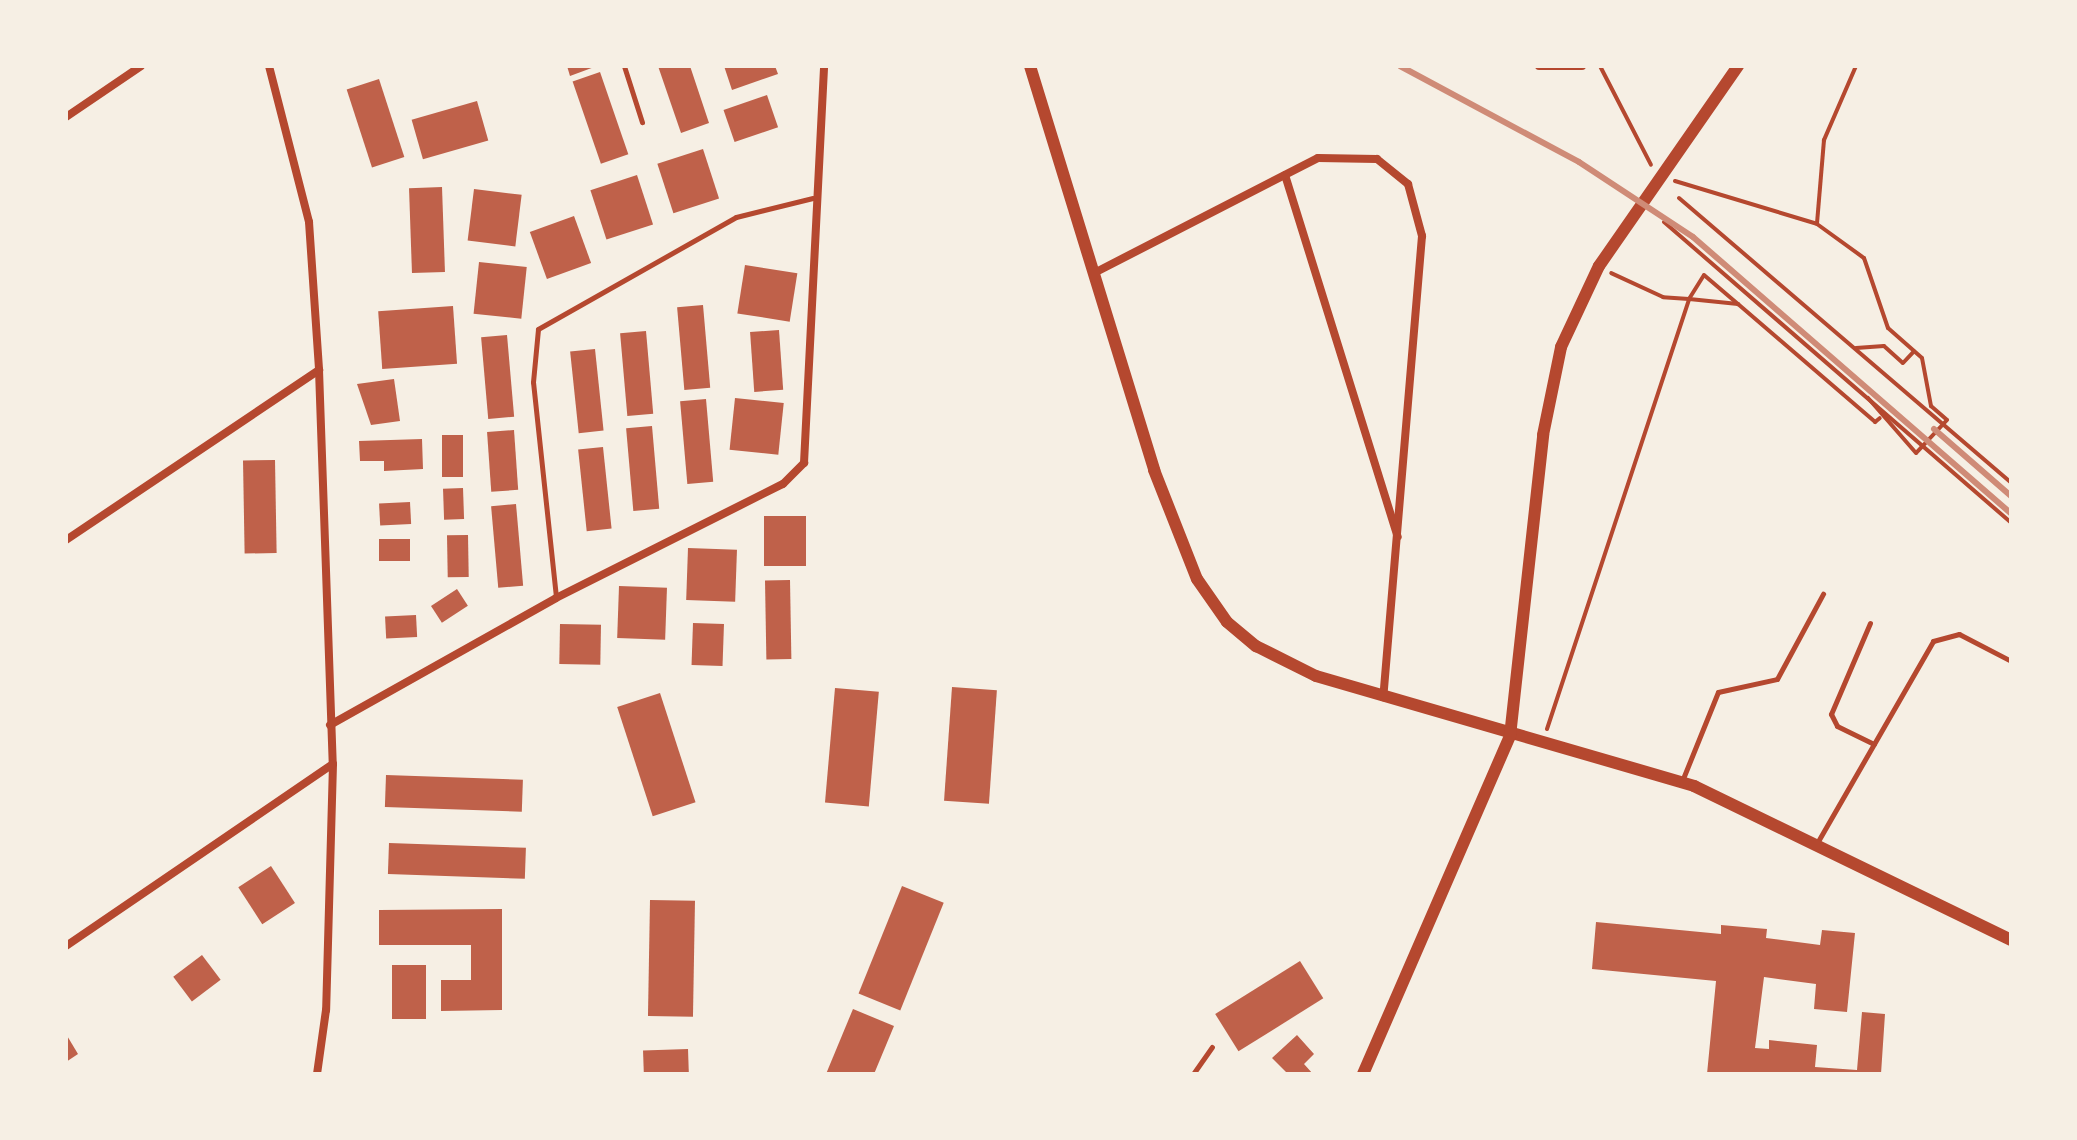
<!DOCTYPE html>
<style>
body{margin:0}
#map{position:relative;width:2077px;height:1140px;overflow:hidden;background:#f6efe4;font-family:"Open Sans",sans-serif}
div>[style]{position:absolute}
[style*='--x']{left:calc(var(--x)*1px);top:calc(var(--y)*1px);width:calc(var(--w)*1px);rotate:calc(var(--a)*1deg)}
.building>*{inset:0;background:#bf614a;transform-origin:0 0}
.path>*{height:4px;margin:-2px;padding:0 2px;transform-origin:2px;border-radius:2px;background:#b5482f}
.service>*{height:5px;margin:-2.5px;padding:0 2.5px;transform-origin:2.5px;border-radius:2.5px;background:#b5482f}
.minor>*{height:8px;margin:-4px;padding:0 4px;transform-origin:4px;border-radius:4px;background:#b5482f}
.tertiary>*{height:12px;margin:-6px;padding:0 6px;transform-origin:6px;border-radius:6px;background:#b5482f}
.rail>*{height:6px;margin:-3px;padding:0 3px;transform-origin:3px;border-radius:3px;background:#cf8b77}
span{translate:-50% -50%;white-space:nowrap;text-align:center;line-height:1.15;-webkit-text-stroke:6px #f6efe4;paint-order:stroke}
.frame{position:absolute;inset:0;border:68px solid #f6efe4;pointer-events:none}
</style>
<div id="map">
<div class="building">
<div style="clip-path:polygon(567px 66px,597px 66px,570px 76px)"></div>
<div style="clip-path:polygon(658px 66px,690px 66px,709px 123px,681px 133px)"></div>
<div style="clip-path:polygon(724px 66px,775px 66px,778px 74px,732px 90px)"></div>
<div style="left:600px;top:72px;width:87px;height:29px;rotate:71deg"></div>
<div style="left:379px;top:79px;width:82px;height:34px;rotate:72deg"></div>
<div style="left:767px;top:95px;width:34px;height:46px;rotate:71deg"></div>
<div style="left:477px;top:101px;width:41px;height:68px;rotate:74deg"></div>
<div style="left:703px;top:149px;width:52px;height:48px;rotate:72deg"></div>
<div style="left:637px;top:175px;width:52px;height:49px;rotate:72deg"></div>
<div style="left:442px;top:187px;width:85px;height:33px;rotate:88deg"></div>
<div style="left:474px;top:189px;width:48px;height:52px;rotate:7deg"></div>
<div style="left:574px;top:216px;width:50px;height:47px;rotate:70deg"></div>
<div style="left:479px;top:262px;width:48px;height:52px;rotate:6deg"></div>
<div style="left:745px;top:265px;width:53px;height:49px;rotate:9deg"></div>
<div style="left:703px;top:305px;width:83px;height:26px;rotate:85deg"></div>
<div style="left:453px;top:306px;width:58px;height:75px;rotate:86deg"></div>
<div style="left:779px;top:330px;width:60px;height:29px;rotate:86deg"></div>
<div style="left:646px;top:331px;width:83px;height:26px;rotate:85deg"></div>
<div style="left:507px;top:335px;width:82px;height:26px;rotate:85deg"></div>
<div style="left:595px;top:349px;width:82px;height:25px;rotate:84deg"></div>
<div style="clip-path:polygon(394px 379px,400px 421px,371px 425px,357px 384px)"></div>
<div style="left:735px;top:398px;width:49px;height:52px;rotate:6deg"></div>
<div style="left:706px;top:399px;width:83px;height:26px;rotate:85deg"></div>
<div style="left:652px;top:426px;width:83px;height:26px;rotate:85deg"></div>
<div style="left:514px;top:430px;width:60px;height:27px;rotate:86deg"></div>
<div style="left:442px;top:435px;width:21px;height:42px"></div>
<div style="clip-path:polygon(422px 439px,423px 469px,384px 471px,384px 461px,360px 461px,359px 441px)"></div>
<div style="left:603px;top:447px;width:82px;height:25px;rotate:84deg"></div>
<div style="left:275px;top:460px;width:93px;height:32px;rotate:89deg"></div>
<div style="left:463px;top:488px;width:31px;height:20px;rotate:88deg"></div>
<div style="left:410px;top:502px;width:22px;height:31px;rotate:87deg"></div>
<div style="left:516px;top:504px;width:82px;height:25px;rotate:85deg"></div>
<div style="left:764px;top:516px;width:42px;height:50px"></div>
<div style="left:468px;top:535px;width:42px;height:21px;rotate:89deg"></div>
<div style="left:410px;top:539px;width:22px;height:31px;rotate:90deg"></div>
<div style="left:688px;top:548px;width:49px;height:52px;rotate:2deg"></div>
<div style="left:790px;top:580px;width:79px;height:25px;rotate:89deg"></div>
<div style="left:619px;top:586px;width:48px;height:52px;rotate:2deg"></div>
<div style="left:457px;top:589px;width:20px;height:31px;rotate:57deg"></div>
<div style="left:416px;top:615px;width:22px;height:31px;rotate:87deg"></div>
<div style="left:693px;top:623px;width:31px;height:42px;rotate:2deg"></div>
<div style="left:560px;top:624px;width:41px;height:40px;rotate:1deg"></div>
<div style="left:952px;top:687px;width:45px;height:114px;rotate:4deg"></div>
<div style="left:835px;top:688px;width:44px;height:115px;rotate:5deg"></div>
<div style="left:660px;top:693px;width:115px;height:45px;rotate:72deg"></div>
<div style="left:386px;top:775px;width:137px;height:32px;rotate:2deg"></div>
<div style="left:389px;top:843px;width:137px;height:31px;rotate:2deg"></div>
<div style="left:271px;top:866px;width:44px;height:39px;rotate:57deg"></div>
<div style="left:902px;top:886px;width:45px;height:116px;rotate:22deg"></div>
<div style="left:650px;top:900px;width:45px;height:116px;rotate:1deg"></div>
<div style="clip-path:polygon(502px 909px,502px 1010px,441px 1011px,441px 980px,471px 980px,471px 945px,379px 945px,379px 910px)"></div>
<div style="clip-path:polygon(1596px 922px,1721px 934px,1721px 925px,1767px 929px,1766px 938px,1820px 945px,1822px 930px,1855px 933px,1847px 1012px,1814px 1009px,1816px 984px,1764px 977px,1755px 1048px,1769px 1049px,1769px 1040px,1817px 1045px,1815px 1067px,1857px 1070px,1862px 1012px,1885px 1014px,1881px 1074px,1707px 1074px,1716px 981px,1592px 969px)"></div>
<div style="left:202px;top:955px;width:31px;height:36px;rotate:53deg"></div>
<div style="left:1300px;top:961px;width:44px;height:100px;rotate:58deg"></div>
<div style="left:392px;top:965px;width:34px;height:54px"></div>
<div style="clip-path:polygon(853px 1009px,894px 1026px,874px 1074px,826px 1074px)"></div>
<div style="clip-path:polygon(66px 1034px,78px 1054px,66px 1062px)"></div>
<div style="clip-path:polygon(1297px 1035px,1314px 1054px,1304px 1064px,1313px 1074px,1288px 1074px,1272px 1058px)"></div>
<div style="left:688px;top:1049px;width:25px;height:45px;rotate:88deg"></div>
</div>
<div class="path">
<div style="--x:1600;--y:66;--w:111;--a:62.7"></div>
<div style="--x:1856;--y:66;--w:81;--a:113.4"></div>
<div style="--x:1824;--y:140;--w:84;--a:94.8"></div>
<div style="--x:1817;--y:224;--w:58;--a:35.9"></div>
<div style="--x:1864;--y:258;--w:74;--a:71.1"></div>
<div style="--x:1888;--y:328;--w:45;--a:41.4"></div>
<div style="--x:1922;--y:358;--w:49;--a:79.4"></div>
<div style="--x:1931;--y:406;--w:21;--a:41"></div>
<div style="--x:1947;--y:420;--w:45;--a:133.2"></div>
<div style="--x:1916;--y:453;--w:73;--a:-131.1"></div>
<div style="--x:1675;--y:181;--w:148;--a:16.8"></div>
<div style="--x:1679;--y:198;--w:438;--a:40.6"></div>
<div style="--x:1664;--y:222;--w:459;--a:40.9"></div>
<div style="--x:1738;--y:304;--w:49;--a:-174.2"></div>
<div style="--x:1689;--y:299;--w:28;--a:-58"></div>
<div style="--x:1704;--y:275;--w:45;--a:40.5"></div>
<div style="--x:1738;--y:304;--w:181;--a:40.7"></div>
<div style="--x:1875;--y:422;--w:6;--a:-39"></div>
<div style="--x:1856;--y:348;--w:28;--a:-4"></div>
<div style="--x:1884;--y:346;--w:25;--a:42"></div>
<div style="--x:1903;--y:363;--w:16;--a:-47"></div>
<div style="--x:1547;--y:729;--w:453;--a:-71.7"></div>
<div style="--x:1689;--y:299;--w:26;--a:-176"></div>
<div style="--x:1663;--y:297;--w:57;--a:-155.2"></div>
</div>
<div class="service">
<div style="--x:624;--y:66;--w:59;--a:72.2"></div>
<div style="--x:556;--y:597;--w:216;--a:-96.1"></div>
<div style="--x:533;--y:382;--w:53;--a:-84.6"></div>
<div style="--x:538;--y:329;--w:227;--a:-29.5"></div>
<div style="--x:736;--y:217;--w:79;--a:-13.9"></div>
<div style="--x:1870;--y:623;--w:99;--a:113.2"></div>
<div style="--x:1831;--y:714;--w:13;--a:63"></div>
<div style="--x:1837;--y:726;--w:41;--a:25.9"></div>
<div style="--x:1682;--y:781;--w:96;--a:-68"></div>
<div style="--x:1718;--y:692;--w:60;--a:-12.4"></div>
<div style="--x:1777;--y:679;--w:97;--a:-61.6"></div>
<div style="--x:1817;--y:843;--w:233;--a:-60.1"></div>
<div style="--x:1933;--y:641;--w:27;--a:-15"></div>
<div style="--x:1959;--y:634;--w:59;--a:27.4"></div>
<div style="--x:1193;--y:1074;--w:33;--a:-55"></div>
</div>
<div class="minor">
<div style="--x:269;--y:66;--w:161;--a:75.6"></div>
<div style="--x:309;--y:222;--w:148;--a:86.1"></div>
<div style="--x:319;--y:370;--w:394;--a:88"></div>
<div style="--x:333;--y:764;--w:246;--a:91.6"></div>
<div style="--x:326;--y:1010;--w:65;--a:98"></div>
<div style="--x:1539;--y:66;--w:43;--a:0"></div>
<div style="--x:66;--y:117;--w:91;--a:-34.2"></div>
<div style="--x:1285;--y:175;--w:379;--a:72.7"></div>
<div style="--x:1098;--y:271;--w:247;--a:-27.2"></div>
<div style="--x:1318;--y:158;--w:59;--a:1"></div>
<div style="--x:1377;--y:159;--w:40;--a:39"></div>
<div style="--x:1408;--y:184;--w:54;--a:74.9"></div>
<div style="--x:1422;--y:236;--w:463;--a:94.8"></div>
<div style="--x:66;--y:540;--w:305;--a:-33.9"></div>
<div style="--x:330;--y:725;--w:259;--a:-29.3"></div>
<div style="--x:556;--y:598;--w:254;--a:-26.7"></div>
<div style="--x:783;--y:484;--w:30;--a:-45"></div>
<div style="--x:804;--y:463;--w:398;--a:-87.1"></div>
<div style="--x:66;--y:946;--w:323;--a:-34.3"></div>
</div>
<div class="tertiary">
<div style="--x:1030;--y:66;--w:423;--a:72.9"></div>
<div style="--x:1154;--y:470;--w:117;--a:68.5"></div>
<div style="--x:1197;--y:579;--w:52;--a:55.1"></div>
<div style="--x:1227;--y:622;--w:38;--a:40"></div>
<div style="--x:1256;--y:646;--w:67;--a:26.6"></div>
<div style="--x:1316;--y:676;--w:394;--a:16.2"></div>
<div style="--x:1694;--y:786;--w:352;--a:25.9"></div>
<div style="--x:1363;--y:1074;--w:369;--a:-66.5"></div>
<div style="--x:1510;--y:736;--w:303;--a:-83.7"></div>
<div style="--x:1543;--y:435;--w:90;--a:-78.4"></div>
<div style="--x:1561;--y:347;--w:89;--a:-64.9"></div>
<div style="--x:1599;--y:266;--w:244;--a:-55.2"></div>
</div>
<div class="rail">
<div style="--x:1400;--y:66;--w:203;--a:28.2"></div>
<div style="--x:1579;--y:162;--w:136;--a:33.3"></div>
<div style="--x:1693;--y:237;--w:421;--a:41"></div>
<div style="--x:1934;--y:429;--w:102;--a:41"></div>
</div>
<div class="frame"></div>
</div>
